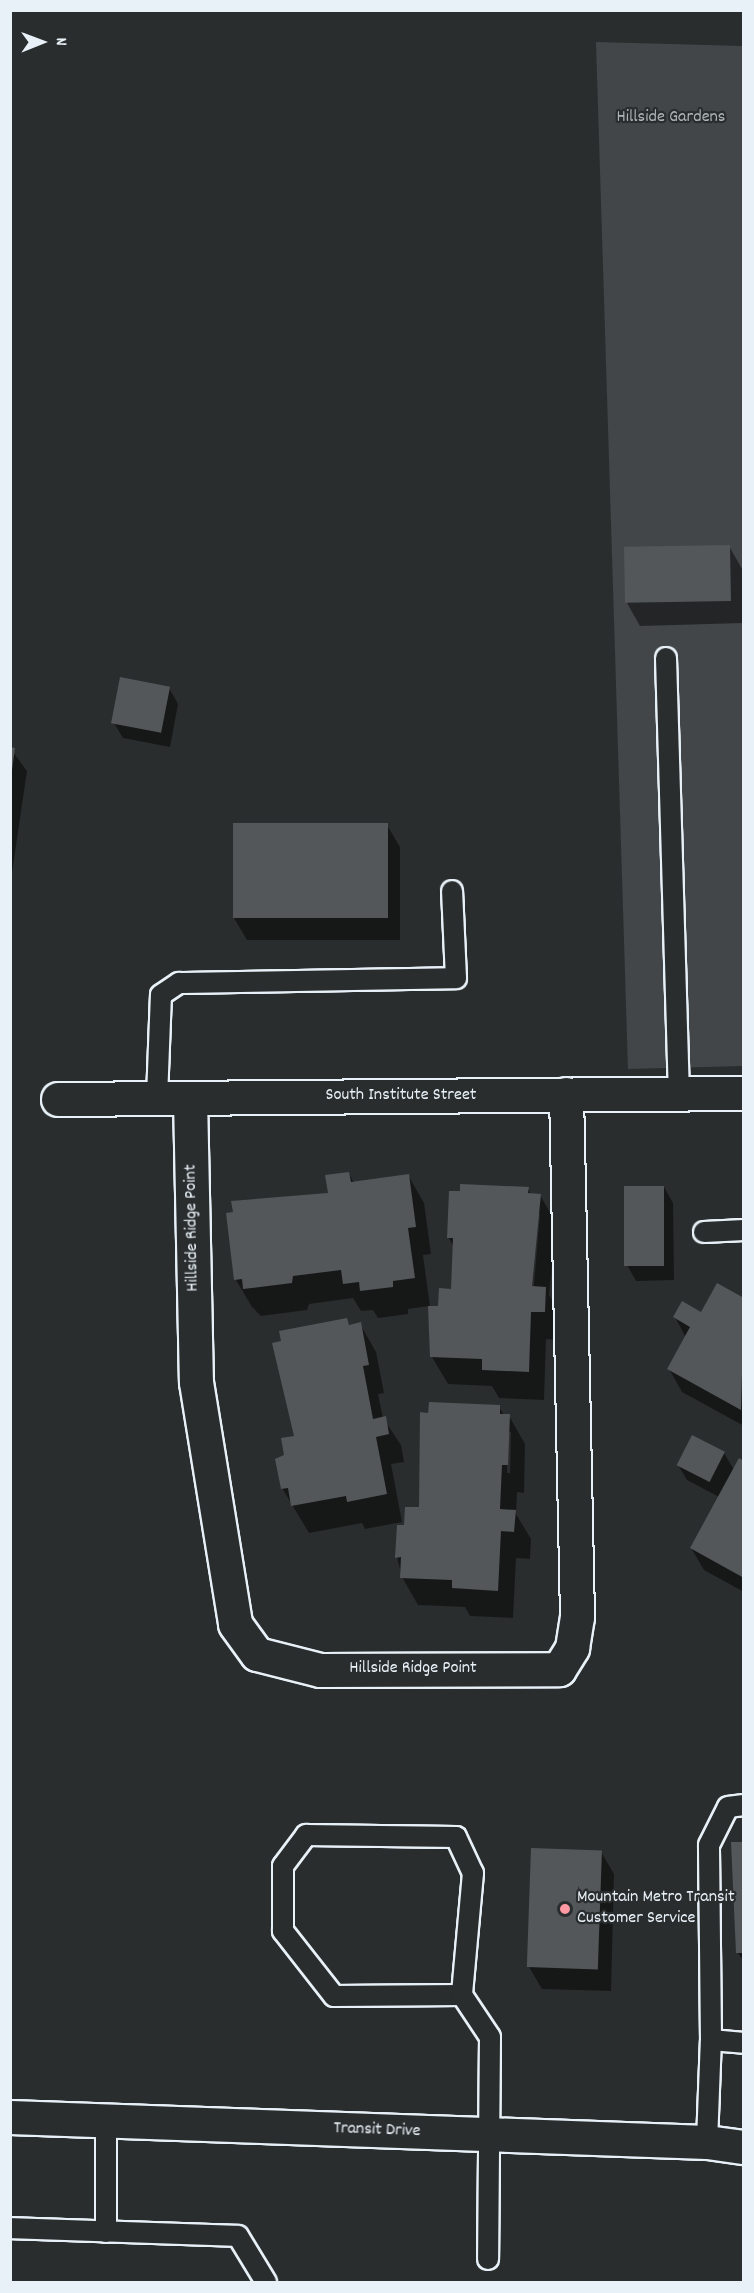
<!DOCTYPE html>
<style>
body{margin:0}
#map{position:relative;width:754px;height:2293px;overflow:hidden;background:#2a2d2e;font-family:Dekko,sans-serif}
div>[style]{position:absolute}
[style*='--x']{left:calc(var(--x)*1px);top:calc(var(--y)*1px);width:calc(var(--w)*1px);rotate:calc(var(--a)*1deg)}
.green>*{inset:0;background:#424648}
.shadow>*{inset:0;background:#0007}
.building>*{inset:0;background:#535759;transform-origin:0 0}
.roads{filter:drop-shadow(2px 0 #e8f1f8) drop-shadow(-2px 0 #e8f1f8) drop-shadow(0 2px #e8f1f8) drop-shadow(0 -2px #e8f1f8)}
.service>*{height:20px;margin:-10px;padding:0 10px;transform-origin:10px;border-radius:10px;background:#2a2d2e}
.minor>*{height:33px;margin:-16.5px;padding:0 16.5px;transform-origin:16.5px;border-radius:16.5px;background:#2a2d2e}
.dots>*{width:16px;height:16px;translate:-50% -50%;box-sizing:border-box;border:3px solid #2a2d2e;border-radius:50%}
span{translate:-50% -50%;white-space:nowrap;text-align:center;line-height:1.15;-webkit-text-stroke:4.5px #2a2d2e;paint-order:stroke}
.park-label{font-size:18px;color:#aeb5ba}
.street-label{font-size:18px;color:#e8f1f8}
.poi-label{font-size:18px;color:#e8f1f8}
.left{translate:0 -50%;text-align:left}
.frame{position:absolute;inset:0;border:12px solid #e8f1f8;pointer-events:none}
.north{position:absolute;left:12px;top:12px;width:60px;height:60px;-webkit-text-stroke:4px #2a2d2e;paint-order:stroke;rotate:89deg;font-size:16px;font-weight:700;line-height:24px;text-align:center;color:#e8f1f8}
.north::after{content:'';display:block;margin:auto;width:21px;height:27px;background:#e8f1f8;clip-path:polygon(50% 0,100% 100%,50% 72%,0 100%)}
</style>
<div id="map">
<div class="green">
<div style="clip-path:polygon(596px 42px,743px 46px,743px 1066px,628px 1069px)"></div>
</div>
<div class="shadow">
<div style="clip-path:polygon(729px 546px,742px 569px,743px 623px,640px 626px,627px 603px)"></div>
<div style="clip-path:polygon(169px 688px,178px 704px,170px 747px,123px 738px,114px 723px)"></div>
<div style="clip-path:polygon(10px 748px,27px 771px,10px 886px)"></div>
<div style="clip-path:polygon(387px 825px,400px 847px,400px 940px,247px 940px,234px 918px)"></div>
<div style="clip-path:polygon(evenodd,349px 1174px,354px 1183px,408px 1175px,424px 1203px,431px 1254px,423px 1255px,430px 1307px,440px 1308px,453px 1290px,454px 1247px,448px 1237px,528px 1188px,531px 1195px,540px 1195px,556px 1223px,549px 1295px,561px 1316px,560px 1340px,546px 1339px,544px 1400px,499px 1398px,492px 1386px,448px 1384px,432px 1357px,429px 1306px,408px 1309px,408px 1314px,378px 1318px,373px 1310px,361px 1311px,353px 1298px,309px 1304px,307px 1310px,261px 1316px,252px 1307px,236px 1280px,349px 1174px,537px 1214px,540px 1214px,533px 1294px,530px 1294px,537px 1214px)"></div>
<div style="clip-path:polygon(664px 1187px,673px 1203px,674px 1280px,636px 1281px,627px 1265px)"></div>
<div style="clip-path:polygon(744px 1300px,744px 1426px,682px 1392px,669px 1369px,686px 1338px,675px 1317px,702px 1314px)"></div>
<div style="clip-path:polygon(346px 1320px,350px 1326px,360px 1324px,376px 1352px,384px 1393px,378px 1394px,383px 1418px,401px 1445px,404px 1462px,391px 1464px,402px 1522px,365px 1529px,362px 1523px,309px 1533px,282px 1488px,286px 1455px)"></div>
<div style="clip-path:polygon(evenodd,499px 1407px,504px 1415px,509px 1416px,525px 1444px,524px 1493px,517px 1492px,516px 1514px,531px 1539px,530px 1559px,516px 1558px,513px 1618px,470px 1616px,465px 1607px,418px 1605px,402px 1577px,397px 1557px,406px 1527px,499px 1407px,508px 1432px,511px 1432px,510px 1473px,507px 1473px,508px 1432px)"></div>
<div style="clip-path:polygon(724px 1453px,734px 1470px,744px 1462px,744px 1592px,704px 1570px,691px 1548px,719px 1497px,687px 1480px,678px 1465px)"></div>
<div style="clip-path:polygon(744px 1843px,744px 1962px,738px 1953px)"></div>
<div style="clip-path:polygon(601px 1852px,614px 1874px,611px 1991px,542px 1989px,529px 1967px)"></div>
</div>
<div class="building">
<div style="left:730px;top:545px;width:56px;height:106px;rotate:89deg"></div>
<div style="left:120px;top:677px;width:51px;height:47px;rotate:11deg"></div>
<div style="clip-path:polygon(10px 747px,15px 748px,12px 770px,10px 770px)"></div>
<div style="left:233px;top:823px;width:155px;height:95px"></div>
<div style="clip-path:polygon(349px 1172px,351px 1182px,409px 1174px,416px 1227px,408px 1228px,415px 1278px,393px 1281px,393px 1287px,360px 1291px,359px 1282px,343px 1284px,341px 1270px,293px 1276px,292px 1283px,243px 1289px,242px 1279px,234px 1280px,226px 1213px,233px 1212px,231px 1201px,328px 1193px,325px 1175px)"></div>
<div style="clip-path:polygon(460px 1184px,529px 1187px,528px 1193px,541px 1194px,532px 1286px,546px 1287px,545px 1312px,531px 1312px,529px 1372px,482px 1370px,482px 1359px,430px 1357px,428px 1306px,438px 1306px,439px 1288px,451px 1289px,453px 1238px,447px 1238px,449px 1191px,460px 1191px)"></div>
<div style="left:624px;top:1186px;width:40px;height:80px"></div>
<div style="clip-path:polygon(717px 1283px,744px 1298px,741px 1410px,667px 1369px,690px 1327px,673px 1317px,682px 1301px,701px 1312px)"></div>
<div style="clip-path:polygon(347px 1318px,349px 1325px,361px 1322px,369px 1365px,363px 1366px,373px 1419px,386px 1416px,389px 1434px,376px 1437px,387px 1494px,347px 1502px,346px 1496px,291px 1506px,288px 1488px,281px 1489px,275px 1459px,284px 1455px,281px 1438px,294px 1436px,272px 1343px,281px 1341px,279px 1331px)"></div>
<div style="clip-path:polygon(429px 1402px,500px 1405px,500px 1414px,510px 1414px,508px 1465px,502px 1465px,500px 1509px,516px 1510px,514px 1532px,501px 1531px,498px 1591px,452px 1588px,452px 1580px,400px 1578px,401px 1557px,395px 1558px,397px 1525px,404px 1525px,405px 1507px,419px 1507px,420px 1412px,428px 1413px)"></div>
<div style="left:692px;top:1435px;width:37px;height:34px;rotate:27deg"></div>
<div style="clip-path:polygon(739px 1458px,744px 1461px,744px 1578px,690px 1548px)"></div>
<div style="clip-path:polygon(731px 1842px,744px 1842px,744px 1953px,736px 1953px)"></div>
<div style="left:531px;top:1848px;width:71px;height:119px;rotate:2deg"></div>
</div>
<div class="roads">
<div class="service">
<div style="--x:666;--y:658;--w:436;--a:88.3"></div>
<div style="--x:157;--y:1098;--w:103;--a:-87.8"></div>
<div style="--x:161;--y:995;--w:22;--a:-34"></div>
<div style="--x:179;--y:983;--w:277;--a:-1"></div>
<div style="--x:456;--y:978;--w:87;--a:-92.6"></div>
<div style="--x:704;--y:1232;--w:40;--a:-2.9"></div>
<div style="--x:462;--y:1995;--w:128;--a:179.6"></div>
<div style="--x:334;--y:1996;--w:83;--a:-128.1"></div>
<div style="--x:283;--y:1931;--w:65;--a:-90"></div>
<div style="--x:283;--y:1866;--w:39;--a:-53"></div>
<div style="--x:306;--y:1835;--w:150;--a:0.8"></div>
<div style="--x:456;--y:1837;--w:40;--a:65"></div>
<div style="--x:473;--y:1873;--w:122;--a:95.2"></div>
<div style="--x:462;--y:1995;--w:50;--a:56.3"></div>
<div style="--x:490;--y:2037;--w:222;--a:90.5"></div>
<div style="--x:711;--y:2040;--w:195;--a:-90.6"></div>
<div style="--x:709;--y:1845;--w:42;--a:-63.4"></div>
<div style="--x:728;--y:1807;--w:16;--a:-7"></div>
<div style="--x:106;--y:2121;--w:111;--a:90"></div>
<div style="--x:707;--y:2142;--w:102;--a:-87.8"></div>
<div style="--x:711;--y:2040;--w:33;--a:5"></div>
<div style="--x:10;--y:2228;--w:228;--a:2"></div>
<div style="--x:238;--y:2236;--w:54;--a:58.7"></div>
</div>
<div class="minor">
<div style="--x:190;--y:1098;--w:284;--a:88.8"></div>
<div style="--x:196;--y:1382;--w:245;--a:80.8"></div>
<div style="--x:235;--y:1624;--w:37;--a:54"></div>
<div style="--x:257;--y:1654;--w:65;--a:14.3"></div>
<div style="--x:320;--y:1670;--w:239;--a:-0.2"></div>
<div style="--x:559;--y:1669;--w:25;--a:-58"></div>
<div style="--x:572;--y:1648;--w:31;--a:-81"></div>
<div style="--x:577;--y:1617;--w:523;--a:-91.2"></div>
<div style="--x:58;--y:1099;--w:686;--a:-0.5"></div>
<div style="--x:10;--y:2117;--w:697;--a:2.05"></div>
<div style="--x:707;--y:2142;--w:37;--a:8"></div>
</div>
</div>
<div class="dots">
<div style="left:565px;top:1909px;background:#ff9aa2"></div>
</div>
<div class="park-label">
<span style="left:671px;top:118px">Hillside Gardens</span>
</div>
<div class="street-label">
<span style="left:401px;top:1096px">South Institute Street</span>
<span style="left:193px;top:1228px;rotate:-91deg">Hillside Ridge Point</span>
<span style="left:413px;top:1669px">Hillside Ridge Point</span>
<span style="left:377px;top:2131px;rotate:2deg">Transit Drive</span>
</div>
<div class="poi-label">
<span class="left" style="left:577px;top:1909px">Mountain Metro Transit<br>Customer Service</span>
</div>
<div class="frame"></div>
<div class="north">N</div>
</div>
